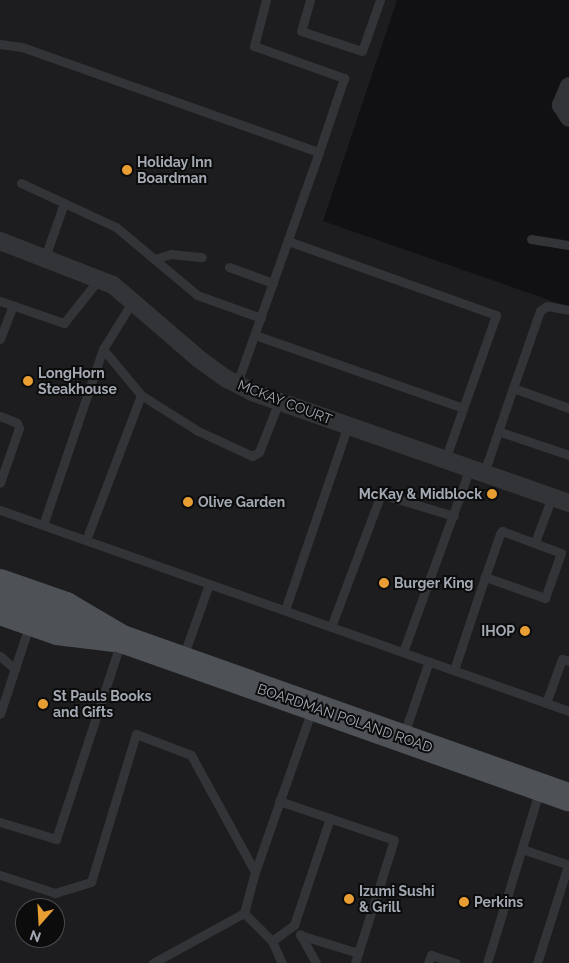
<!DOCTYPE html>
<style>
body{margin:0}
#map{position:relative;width:569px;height:963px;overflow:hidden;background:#111113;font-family:Raleway,sans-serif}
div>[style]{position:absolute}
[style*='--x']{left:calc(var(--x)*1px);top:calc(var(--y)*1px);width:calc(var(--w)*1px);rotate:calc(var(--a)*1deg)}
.built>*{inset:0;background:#1d1d1f}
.lane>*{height:9px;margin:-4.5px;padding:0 4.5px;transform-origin:4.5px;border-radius:4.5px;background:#323437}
.street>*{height:18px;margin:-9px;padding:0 9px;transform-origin:9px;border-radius:9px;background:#323437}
.primary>*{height:28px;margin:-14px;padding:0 14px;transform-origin:14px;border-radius:14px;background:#4e5156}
.dots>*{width:14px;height:14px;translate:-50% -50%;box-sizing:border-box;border:2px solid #0c0c0d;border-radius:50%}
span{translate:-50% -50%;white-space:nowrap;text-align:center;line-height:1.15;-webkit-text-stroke:4px #0c0c0d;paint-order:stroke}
.poi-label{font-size:14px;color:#a3a9b3;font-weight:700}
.left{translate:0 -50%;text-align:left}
.right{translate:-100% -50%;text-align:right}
.street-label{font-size:14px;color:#a3a9b3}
.north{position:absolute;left:15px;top:898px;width:50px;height:50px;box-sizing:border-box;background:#0c0c0d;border:1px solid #484b4f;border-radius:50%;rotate:199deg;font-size:14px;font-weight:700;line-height:20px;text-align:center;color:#a3a9b3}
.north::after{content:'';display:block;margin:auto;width:18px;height:22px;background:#e99e33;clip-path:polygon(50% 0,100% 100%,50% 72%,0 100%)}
</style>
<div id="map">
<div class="built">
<div style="clip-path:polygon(evenodd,0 0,397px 0,323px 221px,569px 307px,569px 963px,0 963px,0 0,25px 908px,55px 908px,55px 938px,25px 938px,25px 908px)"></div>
</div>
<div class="lane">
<div style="--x:266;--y:0;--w:48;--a:104.6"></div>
<div style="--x:254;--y:46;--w:96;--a:19.6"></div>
<div style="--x:344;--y:78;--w:78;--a:108.7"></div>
<div style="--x:310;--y:0;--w:32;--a:106"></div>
<div style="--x:301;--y:31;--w:64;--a:18.2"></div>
<div style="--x:362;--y:51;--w:54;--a:-70.6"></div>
<div style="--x:0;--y:44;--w:22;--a:8"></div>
<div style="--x:22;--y:47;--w:315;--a:19.5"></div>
<div style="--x:319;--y:152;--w:246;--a:109.5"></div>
<div style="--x:21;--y:183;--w:105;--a:24.9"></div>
<div style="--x:116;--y:227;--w:106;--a:40"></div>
<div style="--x:197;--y:295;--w:68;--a:19.8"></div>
<div style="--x:531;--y:239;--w:38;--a:9"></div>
<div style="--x:288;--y:241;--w:221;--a:19.6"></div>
<div style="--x:496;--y:315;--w:154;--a:109.4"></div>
<div style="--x:45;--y:257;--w:57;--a:-70.6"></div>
<div style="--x:154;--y:259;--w:18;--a:-16"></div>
<div style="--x:171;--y:254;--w:31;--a:6"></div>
<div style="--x:229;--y:267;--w:47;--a:20"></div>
<div style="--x:0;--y:301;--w:68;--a:19"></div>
<div style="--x:64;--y:323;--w:56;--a:-51.5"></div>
<div style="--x:255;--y:335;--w:220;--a:19.3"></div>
<div style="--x:0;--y:339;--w:36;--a:-69"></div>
<div style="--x:103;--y:349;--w:60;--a:50.4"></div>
<div style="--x:141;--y:395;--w:67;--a:32.3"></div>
<div style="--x:198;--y:431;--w:60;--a:24.8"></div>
<div style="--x:252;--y:456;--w:8;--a:-30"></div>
<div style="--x:259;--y:452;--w:55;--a:-68.6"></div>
<div style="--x:513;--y:388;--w:82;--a:-70.7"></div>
<div style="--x:540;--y:311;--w:9;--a:-36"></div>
<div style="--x:547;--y:306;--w:22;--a:10"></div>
<div style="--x:0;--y:416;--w:18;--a:22"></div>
<div style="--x:17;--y:423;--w:5;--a:68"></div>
<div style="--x:19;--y:428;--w:58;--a:109.1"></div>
<div style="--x:498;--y:431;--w:75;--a:18.7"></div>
<div style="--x:484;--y:473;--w:90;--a:-71.2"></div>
<div style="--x:513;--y:388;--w:59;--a:19.7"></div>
<div style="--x:0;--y:510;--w:603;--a:19.46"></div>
<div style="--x:43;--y:525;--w:186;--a:-71.2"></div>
<div style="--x:103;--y:349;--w:59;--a:-58.2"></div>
<div style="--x:86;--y:540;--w:155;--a:-69.2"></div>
<div style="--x:535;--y:542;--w:48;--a:-69.3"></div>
<div style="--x:285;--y:610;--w:195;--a:-71.2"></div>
<div style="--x:331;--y:627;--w:142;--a:-69.4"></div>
<div style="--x:381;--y:494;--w:76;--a:16.8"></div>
<div style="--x:403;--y:652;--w:196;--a:-70"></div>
<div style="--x:0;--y:656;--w:20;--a:41"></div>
<div style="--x:183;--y:657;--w:77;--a:-70.4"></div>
<div style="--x:454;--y:670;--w:98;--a:-71.6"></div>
<div style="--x:485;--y:577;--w:46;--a:-70.8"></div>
<div style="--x:500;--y:534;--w:4;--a:-56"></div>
<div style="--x:502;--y:531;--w:63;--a:20.4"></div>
<div style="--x:561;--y:553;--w:48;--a:109.6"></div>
<div style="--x:545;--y:598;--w:64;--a:-160.7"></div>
<div style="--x:546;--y:703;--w:47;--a:-70"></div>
<div style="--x:562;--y:659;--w:7;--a:16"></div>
<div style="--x:0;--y:714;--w:96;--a:-71.8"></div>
<div style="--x:403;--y:737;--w:80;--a:-71.1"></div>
<div style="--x:279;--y:801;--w:121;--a:18.7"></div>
<div style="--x:394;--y:840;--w:129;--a:107.6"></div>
<div style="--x:0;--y:822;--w:59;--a:16.9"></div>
<div style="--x:56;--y:839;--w:208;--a:-71.8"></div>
<div style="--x:522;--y:849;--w:50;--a:18.8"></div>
<div style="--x:0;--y:875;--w:58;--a:18.1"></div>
<div style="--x:55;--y:893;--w:38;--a:-17"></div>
<div style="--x:91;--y:882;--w:155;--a:-73.1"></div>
<div style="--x:136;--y:734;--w:59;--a:20.9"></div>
<div style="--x:191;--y:755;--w:133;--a:61.3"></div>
<div style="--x:244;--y:913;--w:40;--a:45"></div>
<div style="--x:272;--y:941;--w:27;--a:-36"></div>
<div style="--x:294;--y:925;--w:113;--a:-71.4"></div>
<div style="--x:300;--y:934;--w:33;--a:61"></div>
<div style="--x:300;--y:935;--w:61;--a:17.2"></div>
<div style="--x:272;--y:941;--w:24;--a:66"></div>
<div style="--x:153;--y:963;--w:104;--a:-28.8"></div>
<div style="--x:244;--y:913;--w:42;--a:-75"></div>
<div style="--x:255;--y:872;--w:173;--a:-70.7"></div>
<div style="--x:428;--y:963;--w:9;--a:-69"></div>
<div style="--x:431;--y:955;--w:26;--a:18"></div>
<div style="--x:487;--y:963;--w:182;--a:-73.1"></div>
<div style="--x:537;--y:963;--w:103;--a:-72.4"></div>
</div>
<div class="street">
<div style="--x:569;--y:86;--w:21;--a:113"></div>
<div style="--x:561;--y:105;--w:15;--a:58"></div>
<div style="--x:0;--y:241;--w:121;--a:21.3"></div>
<div style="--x:113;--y:285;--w:113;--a:40.7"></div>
<div style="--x:199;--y:359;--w:34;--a:36"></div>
<div style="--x:227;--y:379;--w:28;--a:27"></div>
<div style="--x:252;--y:392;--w:336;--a:19.3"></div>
</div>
<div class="primary">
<div style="--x:0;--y:583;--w:70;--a:19.2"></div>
<div style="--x:66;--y:606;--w:65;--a:30.5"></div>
<div style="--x:122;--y:639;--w:474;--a:19.5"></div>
<div style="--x:0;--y:611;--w:60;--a:19.3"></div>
<div style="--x:57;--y:631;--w:56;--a:7.1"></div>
</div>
<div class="dots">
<div style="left:127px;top:170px;background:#e99e33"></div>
<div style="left:28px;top:381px;background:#e99e33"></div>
<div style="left:492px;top:494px;background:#e99e33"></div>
<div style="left:188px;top:502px;background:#e99e33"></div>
<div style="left:384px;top:583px;background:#e99e33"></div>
<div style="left:525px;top:631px;background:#e99e33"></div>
<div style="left:43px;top:704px;background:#e99e33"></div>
<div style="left:349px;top:899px;background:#e99e33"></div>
<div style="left:464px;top:902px;background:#e99e33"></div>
</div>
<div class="poi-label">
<span class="left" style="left:137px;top:170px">Holiday Inn<br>Boardman</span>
<span class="left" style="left:38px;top:381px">LongHorn<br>Steakhouse</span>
<span class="right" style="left:482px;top:494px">McKay &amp; Midblock</span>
<span class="left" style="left:198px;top:502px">Olive Garden</span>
<span class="left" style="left:394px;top:583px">Burger King</span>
<span class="right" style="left:515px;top:631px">IHOP</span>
<span class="left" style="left:53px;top:704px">St Pauls Books<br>and Gifts</span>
<span class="left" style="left:359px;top:899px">Izumi Sushi<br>&amp; Grill</span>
<span class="left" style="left:474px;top:902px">Perkins</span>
</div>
<div class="street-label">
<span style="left:285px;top:402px;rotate:21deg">MCKAY COURT</span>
<span style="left:345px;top:718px;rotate:19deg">BOARDMAN POLAND ROAD</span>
</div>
<div class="north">N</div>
</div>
